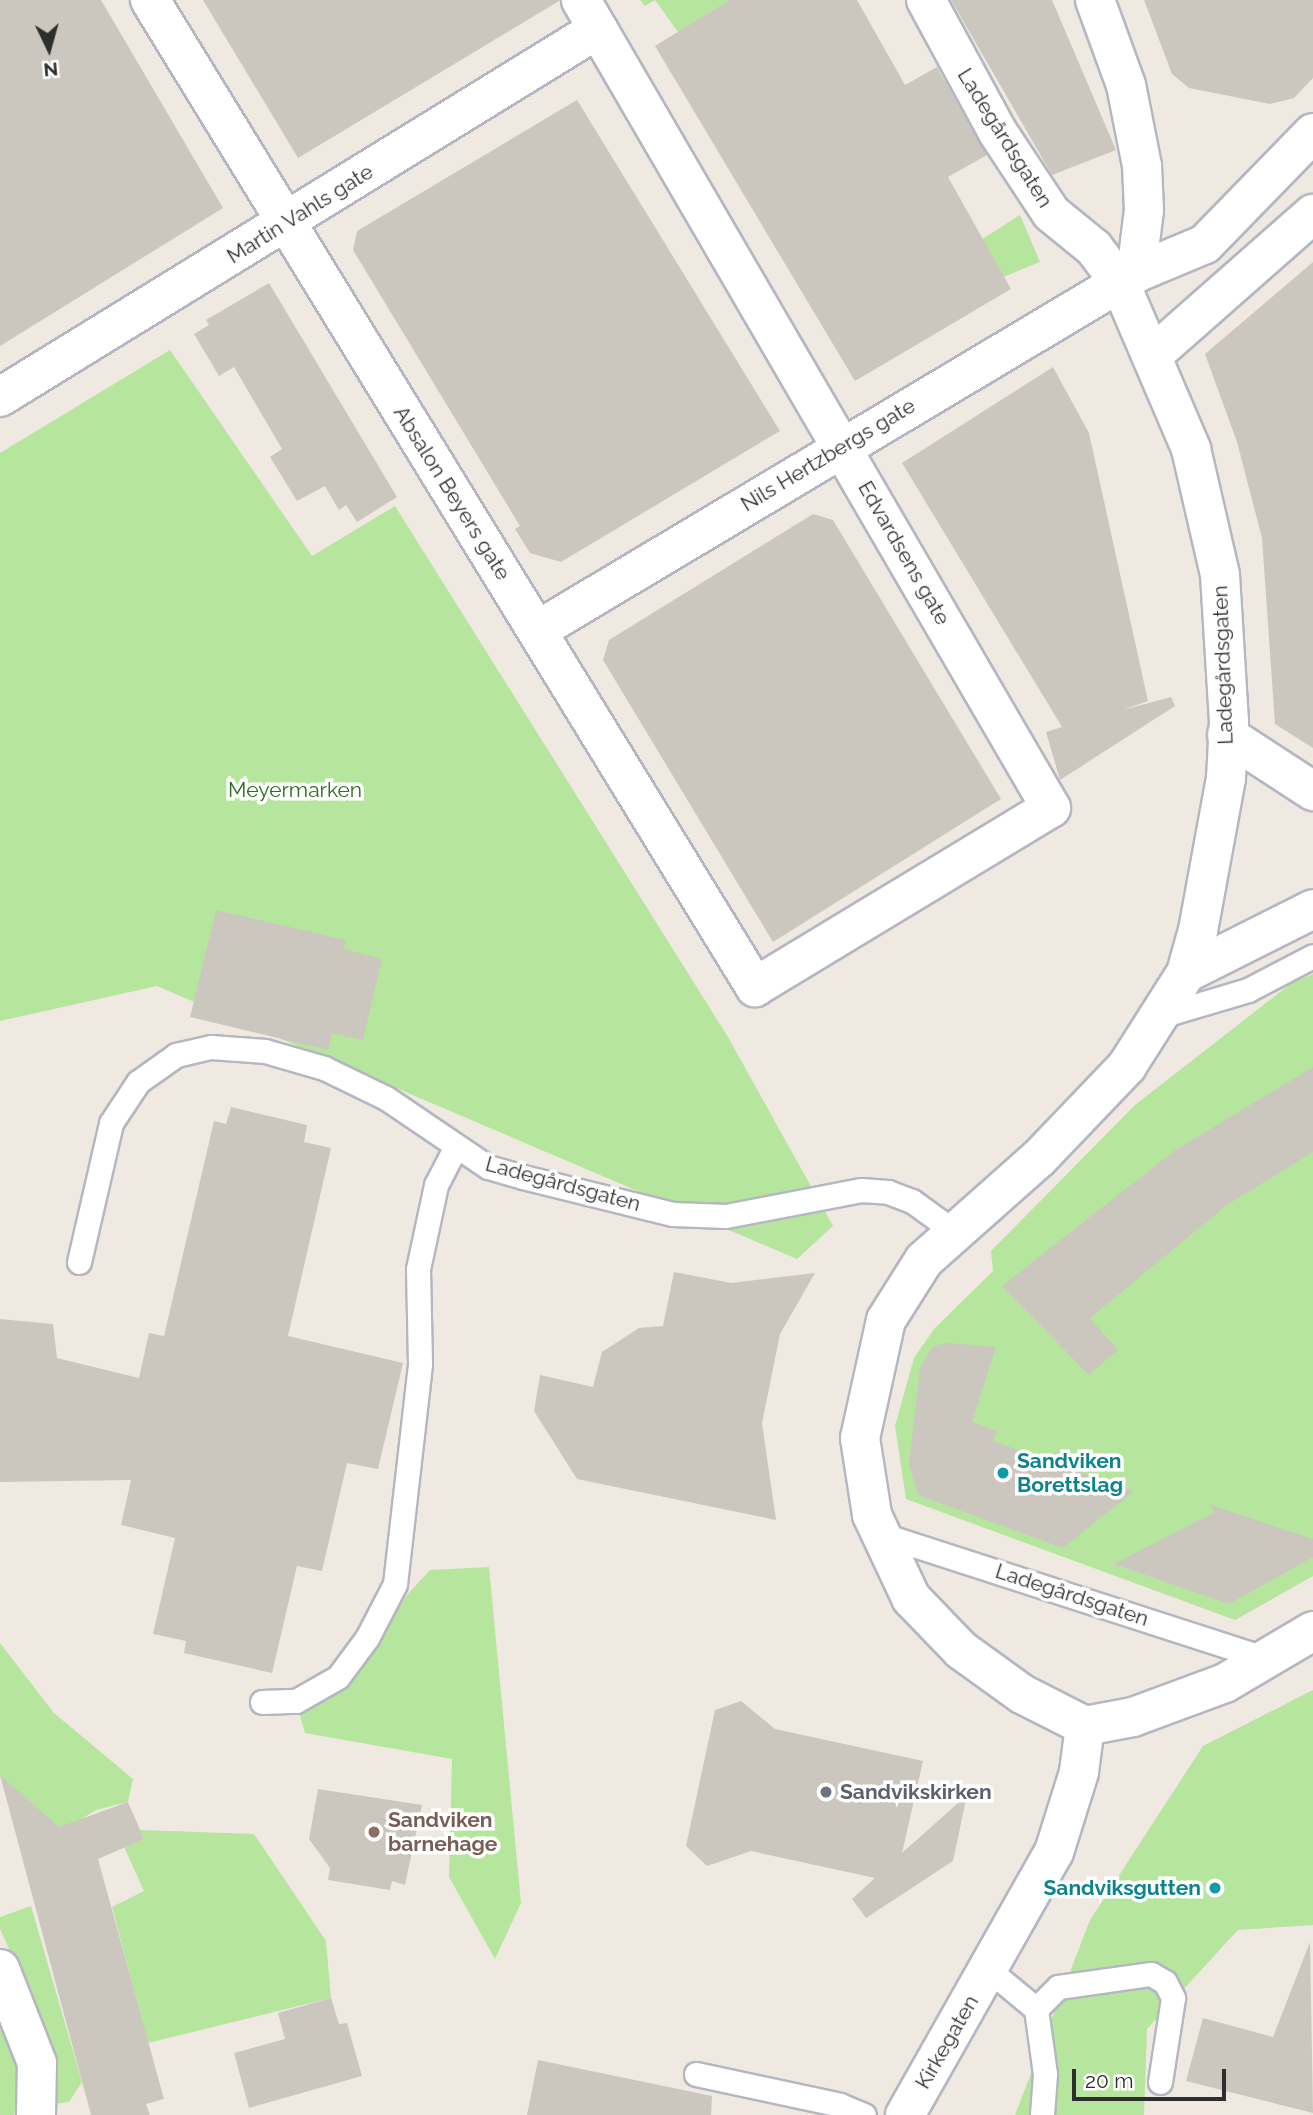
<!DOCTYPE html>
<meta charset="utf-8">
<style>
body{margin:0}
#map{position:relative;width:1313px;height:2115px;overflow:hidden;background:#efe9e1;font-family:Raleway,sans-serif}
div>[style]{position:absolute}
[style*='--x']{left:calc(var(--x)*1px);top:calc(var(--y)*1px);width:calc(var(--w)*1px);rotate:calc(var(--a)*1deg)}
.green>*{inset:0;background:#b6e59e;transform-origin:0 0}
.building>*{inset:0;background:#cbc7bf}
.roads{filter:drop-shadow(2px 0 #b4b7c1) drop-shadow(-2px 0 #b4b7c1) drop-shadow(0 2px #b4b7c1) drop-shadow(0 -2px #b4b7c1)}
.service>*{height:23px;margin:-11.5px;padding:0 11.5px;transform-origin:11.5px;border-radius:11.5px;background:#fff}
.minor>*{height:38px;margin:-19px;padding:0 19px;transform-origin:19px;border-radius:19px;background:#fff}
.tertiary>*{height:38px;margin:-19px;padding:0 19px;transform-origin:19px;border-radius:19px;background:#fff}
.dots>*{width:19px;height:19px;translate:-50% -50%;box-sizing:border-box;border:4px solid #fff;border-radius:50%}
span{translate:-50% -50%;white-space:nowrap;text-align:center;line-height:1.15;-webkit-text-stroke:7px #fff;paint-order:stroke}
.street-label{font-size:21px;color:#2e2e2e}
.park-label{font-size:21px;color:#2c6e1b}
.culture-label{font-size:21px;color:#0d838f;font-weight:700}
.left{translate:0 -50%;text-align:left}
.right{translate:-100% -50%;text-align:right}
.worship-label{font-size:21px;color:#5b616d;font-weight:700}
.education-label{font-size:21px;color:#785e54;font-weight:700}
.north{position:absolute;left:14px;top:14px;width:70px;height:70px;-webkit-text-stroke:5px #fff;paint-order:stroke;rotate:175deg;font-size:19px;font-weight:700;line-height:28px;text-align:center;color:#2e2e2e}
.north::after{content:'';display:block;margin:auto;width:24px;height:32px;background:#2e2e2e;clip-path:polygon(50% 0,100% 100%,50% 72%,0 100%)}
.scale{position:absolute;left:1072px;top:2069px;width:154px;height:32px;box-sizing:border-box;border:4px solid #2e2e2e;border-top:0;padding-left:9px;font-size:21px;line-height:24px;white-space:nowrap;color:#2e2e2e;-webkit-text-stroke:5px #fff;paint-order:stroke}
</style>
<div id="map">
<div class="green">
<div style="clip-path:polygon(640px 0,729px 0,678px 32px,655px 0,645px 6px)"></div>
<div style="clip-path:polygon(1020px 215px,1040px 262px,1003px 277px,981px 240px)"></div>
<div style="clip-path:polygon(170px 350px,312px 556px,395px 506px,728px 1037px,833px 1226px,797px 1259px,157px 986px,0 1021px,0 453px)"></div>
<div style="clip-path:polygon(1313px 974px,1313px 1576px,1235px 1620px,906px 1499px,895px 1426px,914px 1358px,934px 1329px,993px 1271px,991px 1251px,1135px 1105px,1293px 982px)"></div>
<div style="clip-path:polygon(489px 1567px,521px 1903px,495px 1959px,449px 1877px,452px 1759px,305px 1733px,299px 1712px,361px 1664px,396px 1607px,430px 1570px)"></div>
<div style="clip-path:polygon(0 1643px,54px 1713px,133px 1779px,128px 1802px,96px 1810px,57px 1834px,0 1775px)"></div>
<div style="clip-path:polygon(1313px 1690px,1313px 1925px,1238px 1930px,1147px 2029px,1144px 2115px,1015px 2115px,1090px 1920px,1203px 1746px)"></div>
<div style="clip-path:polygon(140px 1830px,254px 1834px,326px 1941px,331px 1998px,148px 2043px,112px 1907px,144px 1891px,124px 1847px,144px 1839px)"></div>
<div style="clip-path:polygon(31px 1906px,82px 2082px,69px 2102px,55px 2104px,32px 2000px,0 1929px,0 1917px)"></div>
<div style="left:0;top:2030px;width:19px;height:85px;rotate:3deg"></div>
</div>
<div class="building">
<div style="clip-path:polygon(0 0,101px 0,223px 208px,0 346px)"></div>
<div style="clip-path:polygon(203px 0,559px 0,559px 1px,298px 158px)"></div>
<div style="clip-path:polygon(729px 0,857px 0,905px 85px,937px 67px,987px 155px,948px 177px,1011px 289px,855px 381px,655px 46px)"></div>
<div style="clip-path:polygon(951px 0,1052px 0,1116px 150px,1052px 175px)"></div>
<div style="clip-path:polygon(1144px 0,1313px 0,1313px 78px,1294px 98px,1270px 104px,1189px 88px,1172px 74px)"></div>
<div style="clip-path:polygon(577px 100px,780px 431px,561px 562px,530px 553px,515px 529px,520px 526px,353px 250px,357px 231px)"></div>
<div style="clip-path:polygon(1313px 262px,1313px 748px,1275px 724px,1262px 538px,1237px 442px,1205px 354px)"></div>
<div style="clip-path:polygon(269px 283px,397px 497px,357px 522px,346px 505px,339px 510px,325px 486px,297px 501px,270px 457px,282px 449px,234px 367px,219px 376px,194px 334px,209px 325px,206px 320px)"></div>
<div style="clip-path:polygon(1053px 367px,1089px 433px,1148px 701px,1123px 710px,1171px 697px,1175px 706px,1060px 780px,1046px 732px,1062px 727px,902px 463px)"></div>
<div style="clip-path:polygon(813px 514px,833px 520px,1001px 799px,773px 942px,603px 660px,609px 640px)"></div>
<div style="clip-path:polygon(216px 910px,346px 940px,344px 949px,382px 959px,363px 1040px,332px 1033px,328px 1050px,190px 1017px)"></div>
<div style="clip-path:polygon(1313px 1067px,1313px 1152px,1227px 1205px,1090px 1318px,1118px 1350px,1089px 1375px,1002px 1286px,1174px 1151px)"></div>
<div style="clip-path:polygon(231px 1107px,307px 1125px,304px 1142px,331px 1148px,288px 1336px,403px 1363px,378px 1469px,347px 1463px,322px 1571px,297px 1566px,272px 1673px,184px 1653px,186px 1641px,153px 1634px,175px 1538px,121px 1525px,131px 1480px,0 1482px,0 1319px,53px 1324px,57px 1358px,139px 1378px,149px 1333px,164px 1336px,214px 1121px,226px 1124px)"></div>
<div style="clip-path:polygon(674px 1272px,731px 1283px,815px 1273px,780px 1334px,762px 1423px,776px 1520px,577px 1479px,534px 1411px,540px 1375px,593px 1387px,602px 1352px,639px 1328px,663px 1326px)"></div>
<div style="clip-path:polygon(947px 1343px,996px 1347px,972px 1422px,997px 1431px,993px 1441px,1134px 1491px,1063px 1548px,918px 1495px,909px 1465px,920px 1368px,933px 1346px)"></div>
<div style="clip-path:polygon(1208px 1504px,1313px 1539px,1313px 1557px,1229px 1604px,1114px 1564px,1215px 1512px)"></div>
<div style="clip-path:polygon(741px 1701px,775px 1729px,923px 1761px,902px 1853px,967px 1795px,953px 1861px,866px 1918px,852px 1899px,875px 1878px,751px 1851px,707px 1866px,686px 1846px,715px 1710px)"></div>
<div style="clip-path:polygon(0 1775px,59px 1827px,128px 1802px,144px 1839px,98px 1859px,164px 2099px,146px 2104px,150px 2115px,91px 2115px)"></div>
<div style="clip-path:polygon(318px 1789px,422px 1805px,405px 1885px,392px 1881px,390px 1890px,328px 1880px,330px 1868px,309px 1839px)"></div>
<div style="clip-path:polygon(1310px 1942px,1313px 2113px,1186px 2081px,1203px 2018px,1273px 2037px)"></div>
<div style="clip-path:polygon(331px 1998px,339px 2024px,347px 2023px,362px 2076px,249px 2108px,234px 2053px,285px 2039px,278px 2013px)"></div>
<div style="clip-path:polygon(538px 2060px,712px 2096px,711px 2115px,527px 2115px)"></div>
</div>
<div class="roads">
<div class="service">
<div style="--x:1164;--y:1015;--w:88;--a:-16.6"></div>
<div style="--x:1248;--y:990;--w:73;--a:-27.6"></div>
<div style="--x:79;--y:1262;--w:143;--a:-77"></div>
<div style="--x:111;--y:1123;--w:49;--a:-56.6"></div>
<div style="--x:138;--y:1082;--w:47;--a:-35.4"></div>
<div style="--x:176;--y:1055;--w:36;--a:-13"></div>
<div style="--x:211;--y:1047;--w:54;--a:4.2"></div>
<div style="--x:265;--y:1051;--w:61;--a:16.1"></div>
<div style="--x:324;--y:1068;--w:69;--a:25.8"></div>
<div style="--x:386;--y:1098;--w:123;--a:34.1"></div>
<div style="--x:488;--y:1167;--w:36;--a:16"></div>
<div style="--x:523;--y:1177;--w:154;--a:13.9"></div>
<div style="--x:673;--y:1214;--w:53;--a:2.2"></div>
<div style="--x:726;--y:1216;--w:137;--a:-10.9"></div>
<div style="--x:861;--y:1190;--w:27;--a:4"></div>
<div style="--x:888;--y:1192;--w:26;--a:21"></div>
<div style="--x:912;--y:1201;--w:49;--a:35.9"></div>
<div style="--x:880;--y:1534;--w:404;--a:17.9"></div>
<div style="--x:262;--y:1702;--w:34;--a:-2"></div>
<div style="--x:296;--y:1701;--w:48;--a:-29.7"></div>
<div style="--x:338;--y:1677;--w:49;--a:-53.4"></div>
<div style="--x:367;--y:1638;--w:61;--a:-62.6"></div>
<div style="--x:395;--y:1584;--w:221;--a:-83.5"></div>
<div style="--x:420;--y:1364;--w:95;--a:-91.2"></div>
<div style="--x:418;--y:1269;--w:86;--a:-77.9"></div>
<div style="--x:436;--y:1185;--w:42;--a:-62.8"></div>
<div style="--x:989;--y:1970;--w:61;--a:39.7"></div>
<div style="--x:1036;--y:2009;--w:66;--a:82.1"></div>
<div style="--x:1045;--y:2074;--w:41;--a:94.2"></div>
<div style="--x:1036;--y:2009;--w:31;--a:-45"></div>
<div style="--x:1058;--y:1987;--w:94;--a:-8"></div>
<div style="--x:1151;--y:1974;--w:16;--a:30"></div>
<div style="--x:1165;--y:1982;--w:18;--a:63"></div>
<div style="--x:1173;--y:1998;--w:85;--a:98.8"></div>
<div style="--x:696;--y:2074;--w:147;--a:12.1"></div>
<div style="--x:840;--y:2105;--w:26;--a:23"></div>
</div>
<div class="minor">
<div style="--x:150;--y:0;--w:1158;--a:58.49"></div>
<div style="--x:755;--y:987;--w:346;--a:-31.2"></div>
<div style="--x:1051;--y:808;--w:935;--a:-120.19"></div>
<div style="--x:926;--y:0;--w:149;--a:61.5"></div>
<div style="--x:997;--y:131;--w:98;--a:56.6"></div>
<div style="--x:1051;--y:213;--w:55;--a:39.1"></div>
<div style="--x:1094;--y:248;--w:44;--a:53.4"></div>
<div style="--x:1095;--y:0;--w:90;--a:70"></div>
<div style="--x:1126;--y:85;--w:83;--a:78.8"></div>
<div style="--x:1142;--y:166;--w:44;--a:87.4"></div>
<div style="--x:1144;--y:210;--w:64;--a:97.2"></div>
<div style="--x:1154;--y:354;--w:212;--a:-41.4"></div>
<div style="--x:0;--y:397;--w:702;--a:-31.61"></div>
<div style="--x:538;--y:630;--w:696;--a:-30.84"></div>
<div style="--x:1136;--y:273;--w:75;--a:-22.8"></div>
<div style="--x:1205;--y:244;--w:155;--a:-45.8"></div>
<div style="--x:1227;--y:735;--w:103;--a:33.1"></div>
<div style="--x:1186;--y:973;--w:142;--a:-26.7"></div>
<div style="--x:0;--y:1969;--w:101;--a:68.5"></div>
<div style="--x:37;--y:2063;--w:52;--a:91.1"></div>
<div style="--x:905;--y:2115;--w:302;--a:-60.5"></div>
<div style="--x:1054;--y:1852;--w:84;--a:-72.6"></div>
<div style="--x:1079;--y:1772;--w:46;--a:-82.6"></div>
</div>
<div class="tertiary">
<div style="--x:1120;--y:283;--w:181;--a:66.8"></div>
<div style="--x:1191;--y:449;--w:129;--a:77"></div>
<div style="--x:1220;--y:575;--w:146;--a:86.5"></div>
<div style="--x:1229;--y:721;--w:57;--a:93"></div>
<div style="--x:1226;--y:778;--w:155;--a:100.4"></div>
<div style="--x:1198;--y:930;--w:45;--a:105.6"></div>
<div style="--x:1186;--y:973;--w:110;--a:122.4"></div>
<div style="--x:1127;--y:1066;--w:127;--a:133.7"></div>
<div style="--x:1039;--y:1158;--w:154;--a:138.4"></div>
<div style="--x:924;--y:1260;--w:71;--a:122.3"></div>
<div style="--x:886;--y:1320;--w:121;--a:102.4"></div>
<div style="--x:860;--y:1438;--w:78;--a:81.1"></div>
<div style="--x:872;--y:1515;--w:92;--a:64.8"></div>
<div style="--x:911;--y:1598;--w:72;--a:46.1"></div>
<div style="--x:961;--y:1650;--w:75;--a:35.8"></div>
<div style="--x:1022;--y:1694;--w:71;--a:26.9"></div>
<div style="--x:1085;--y:1726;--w:49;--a:-10.6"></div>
<div style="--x:1133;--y:1717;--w:98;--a:-20.3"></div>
<div style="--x:1225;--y:1683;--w:102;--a:-30.6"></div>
</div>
</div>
<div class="dots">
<div style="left:1003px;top:1473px;background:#0f9aa8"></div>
<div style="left:826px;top:1792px;background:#6b7280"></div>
<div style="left:374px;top:1832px;background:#8d6e63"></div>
<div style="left:1215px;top:1888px;background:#0f9aa8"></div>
</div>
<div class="street-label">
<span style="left:1005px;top:138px;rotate:58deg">Ladegårdsgaten</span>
<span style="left:300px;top:214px;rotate:-32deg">Martin Vahls gate</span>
<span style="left:828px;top:455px;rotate:-31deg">Nils Hertzbergs gate</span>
<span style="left:452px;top:493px;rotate:58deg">Absalon Beyers gate</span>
<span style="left:904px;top:553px;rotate:60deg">Edvardsens gate</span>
<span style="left:1223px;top:665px;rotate:-92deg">Ladegårdsgaten</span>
<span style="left:563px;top:1184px;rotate:15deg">Ladegårdsgaten</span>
<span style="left:1072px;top:1595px;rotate:18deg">Ladegårdsgaten</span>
<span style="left:947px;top:2042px;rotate:-60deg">Kirkegaten</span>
</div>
<div class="park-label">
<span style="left:295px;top:790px">Meyermarken</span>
</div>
<div class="culture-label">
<span class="left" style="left:1017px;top:1473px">Sandviken<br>Borettslag</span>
<span class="right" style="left:1201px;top:1888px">Sandviksgutten</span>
</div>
<div class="worship-label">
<span class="left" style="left:840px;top:1792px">Sandvikskirken</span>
</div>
<div class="education-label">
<span class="left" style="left:388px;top:1832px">Sandviken<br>barnehage</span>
</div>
<div class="north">N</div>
<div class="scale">20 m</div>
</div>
